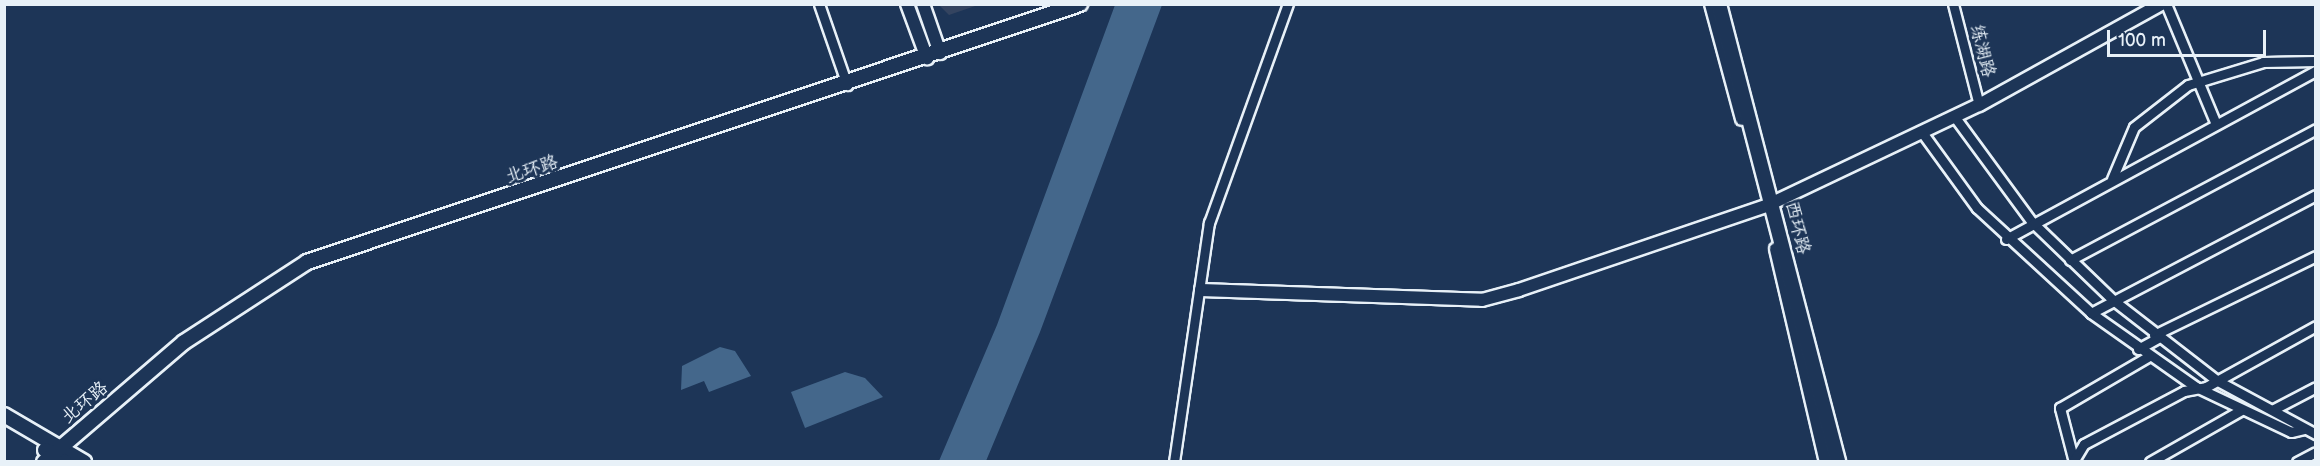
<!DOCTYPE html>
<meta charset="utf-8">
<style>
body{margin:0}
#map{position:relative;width:2320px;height:466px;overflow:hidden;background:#1d3557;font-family:"Balsamiq Sans","LXGW WenKai TC",sans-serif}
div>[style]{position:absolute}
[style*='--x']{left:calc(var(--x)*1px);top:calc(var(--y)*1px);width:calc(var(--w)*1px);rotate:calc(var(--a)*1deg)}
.built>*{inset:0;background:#344460}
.water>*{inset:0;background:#44678b}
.roads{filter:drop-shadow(2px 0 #e8f1f8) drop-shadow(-2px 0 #e8f1f8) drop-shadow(0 2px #e8f1f8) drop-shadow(0 -2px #e8f1f8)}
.minor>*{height:9px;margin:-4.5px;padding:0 4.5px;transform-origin:4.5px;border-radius:4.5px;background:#1d3557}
.tertiary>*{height:12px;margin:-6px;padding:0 6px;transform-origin:6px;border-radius:6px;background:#1d3557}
.secondary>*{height:14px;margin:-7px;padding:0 7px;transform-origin:7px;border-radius:7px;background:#1d3557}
span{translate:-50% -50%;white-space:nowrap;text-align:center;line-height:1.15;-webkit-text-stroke:6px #1d3557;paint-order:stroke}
.street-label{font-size:18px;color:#e8f1f8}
.frame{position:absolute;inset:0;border:6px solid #e8f1f8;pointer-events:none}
.scale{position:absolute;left:2107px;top:30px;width:159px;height:27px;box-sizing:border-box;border:3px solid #e8f1f8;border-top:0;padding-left:8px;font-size:18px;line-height:21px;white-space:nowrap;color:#e8f1f8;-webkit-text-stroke:4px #1d3557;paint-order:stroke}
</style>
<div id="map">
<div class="built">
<div style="clip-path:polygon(939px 5px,978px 5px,949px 15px)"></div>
</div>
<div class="water">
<div style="clip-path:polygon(1115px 5px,1162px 5px,1040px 332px,986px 461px,939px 461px,997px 325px)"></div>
<div style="clip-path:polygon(720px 347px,735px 351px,751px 376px,709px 392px,704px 381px,681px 390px,682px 366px)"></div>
<div style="clip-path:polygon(845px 372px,865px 378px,883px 397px,805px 428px,791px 392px)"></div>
</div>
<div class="roads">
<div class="minor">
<div style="--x:819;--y:4;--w:86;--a:70.9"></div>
<div style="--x:1953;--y:4;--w:104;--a:75.6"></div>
<div style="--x:2166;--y:4;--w:130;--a:67.4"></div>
<div style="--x:1954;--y:116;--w:132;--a:53.7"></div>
<div style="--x:2032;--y:222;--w:112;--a:43.9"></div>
<div style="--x:2113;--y:300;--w:130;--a:37.8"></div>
<div style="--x:2216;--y:380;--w:114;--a:28.4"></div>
<div style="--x:1921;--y:131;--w:95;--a:54"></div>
<div style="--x:1977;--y:208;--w:155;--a:42.6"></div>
<div style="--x:2091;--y:313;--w:128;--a:35.2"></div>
<div style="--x:2196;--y:387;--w:105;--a:25.3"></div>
<div style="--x:2291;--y:432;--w:13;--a:-13"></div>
<div style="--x:2112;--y:179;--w:56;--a:-67.1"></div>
<div style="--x:2134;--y:127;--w:68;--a:-37.9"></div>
<div style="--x:2188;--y:85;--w:78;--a:-17"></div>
<div style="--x:2263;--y:62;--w:53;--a:-1.1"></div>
<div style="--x:2006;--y:239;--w:353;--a:-28.5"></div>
<div style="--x:2070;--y:260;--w:279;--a:-28"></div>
<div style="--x:2091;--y:313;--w:254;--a:-27.7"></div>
<div style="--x:2154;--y:335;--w:180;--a:-26"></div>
<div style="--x:2138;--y:349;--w:23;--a:-29"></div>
<div style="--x:2274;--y:409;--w:47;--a:-27.6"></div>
<div style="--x:2073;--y:458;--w:52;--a:-104.6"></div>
<div style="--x:2060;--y:408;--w:103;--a:-30.3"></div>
<div style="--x:1174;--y:462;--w:242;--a:-81.7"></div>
<div style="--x:1209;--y:223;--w:233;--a:-70.2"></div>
<div style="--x:2073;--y:462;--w:21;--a:-59"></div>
<div style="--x:2084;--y:444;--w:113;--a:-27.9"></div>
<div style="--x:2184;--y:391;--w:22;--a:-10"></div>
<div style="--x:2206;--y:387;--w:126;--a:-29"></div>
<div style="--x:2150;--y:462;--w:105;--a:-29.7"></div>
<div style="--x:2297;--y:462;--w:21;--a:-28"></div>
</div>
<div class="tertiary">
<div style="--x:907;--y:4;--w:58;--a:69.7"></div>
<div style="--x:923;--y:4;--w:52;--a:70.9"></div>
<div style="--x:1711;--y:4;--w:119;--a:74.9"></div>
<div style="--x:1776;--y:249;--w:219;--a:76.8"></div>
<div style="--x:1201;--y:290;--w:281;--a:2"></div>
<div style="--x:1482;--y:300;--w:38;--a:-15"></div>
<div style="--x:1519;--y:290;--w:261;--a:-18.8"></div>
<div style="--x:1766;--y:206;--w:236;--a:-25.4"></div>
<div style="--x:1979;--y:105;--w:208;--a:-29"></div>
</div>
<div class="secondary">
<div style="--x:1719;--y:4;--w:473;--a:75.4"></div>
<div style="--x:4;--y:415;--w:93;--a:30.4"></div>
<div style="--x:45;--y:450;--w:23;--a:31"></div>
<div style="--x:44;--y:462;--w:184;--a:-40.6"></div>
<div style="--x:184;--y:342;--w:147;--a:-33"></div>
<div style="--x:307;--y:262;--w:815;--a:-18.46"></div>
</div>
</div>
<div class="street-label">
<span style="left:1982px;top:51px;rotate:76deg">练湖路</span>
<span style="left:532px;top:170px;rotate:-18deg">北环路</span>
<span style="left:1797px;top:228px;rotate:76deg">西环路</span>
<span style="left:85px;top:403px;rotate:-40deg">北环路</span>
</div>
<div class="frame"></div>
<div class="scale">100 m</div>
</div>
